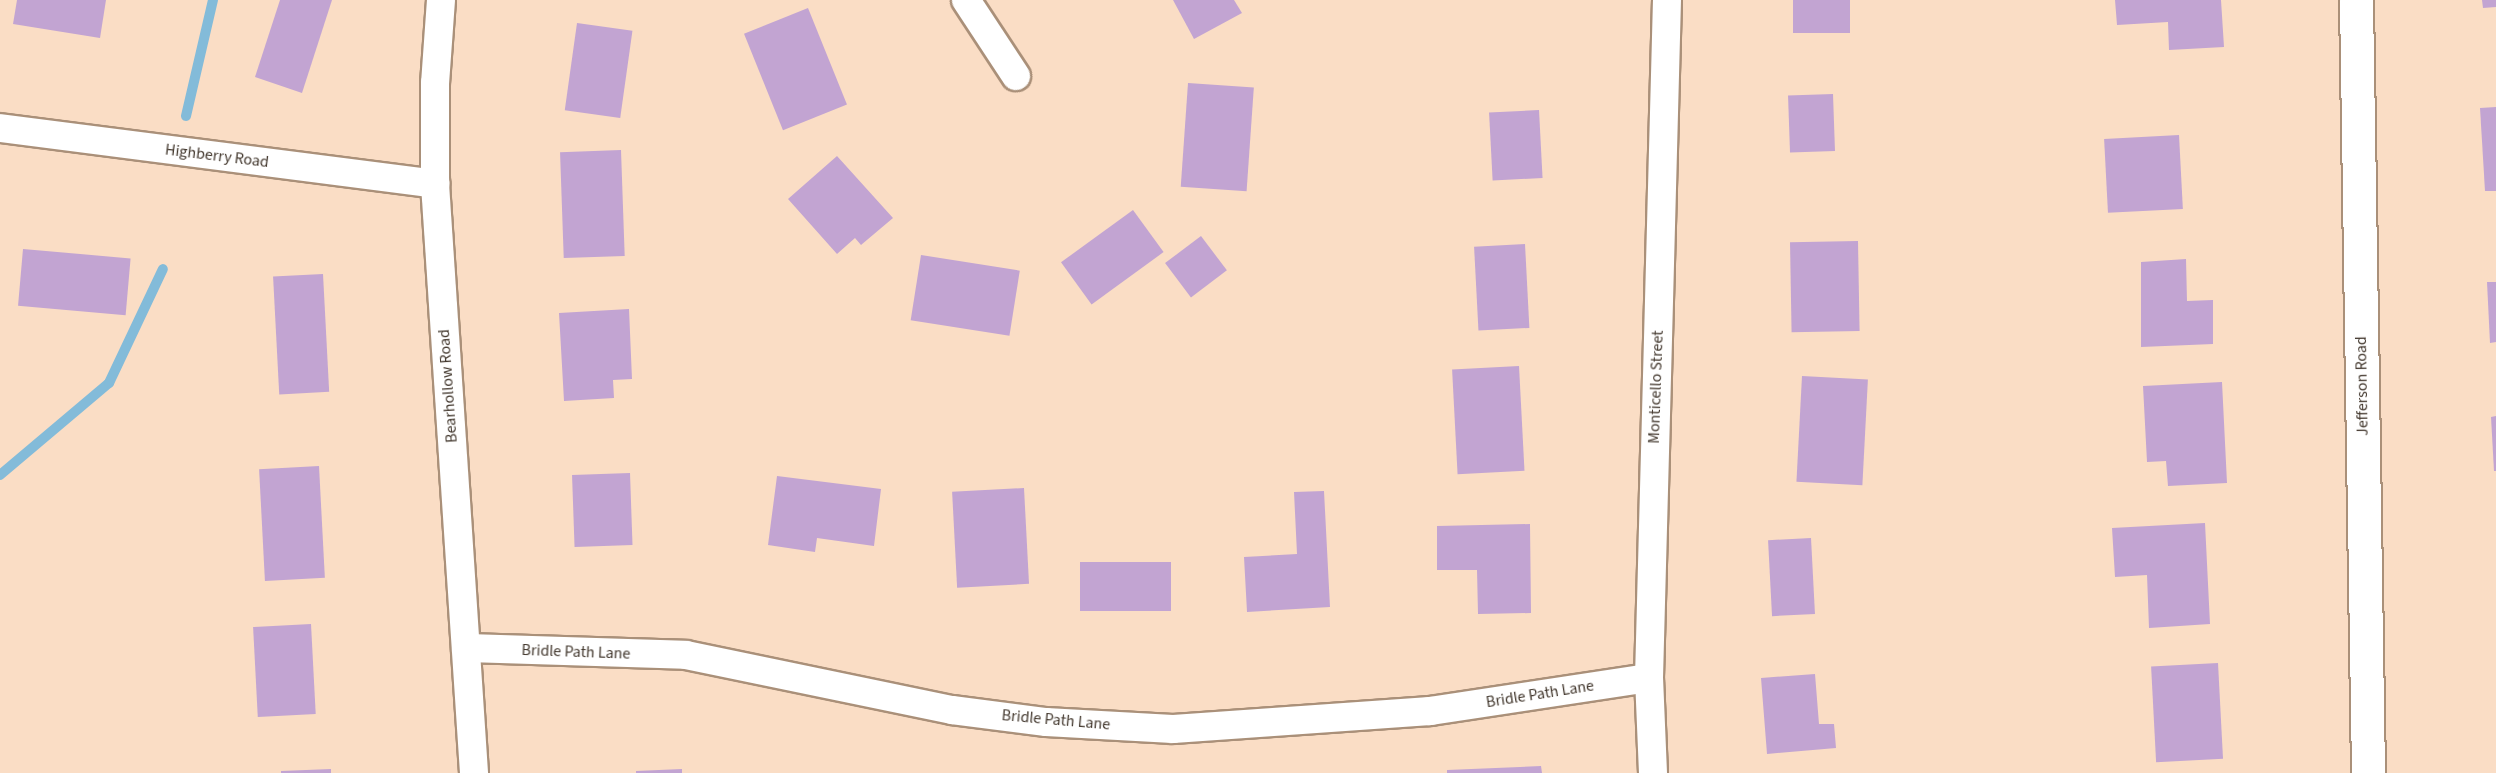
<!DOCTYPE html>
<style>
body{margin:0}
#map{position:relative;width:2496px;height:773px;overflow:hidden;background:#faddc5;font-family:"Source Sans 3",sans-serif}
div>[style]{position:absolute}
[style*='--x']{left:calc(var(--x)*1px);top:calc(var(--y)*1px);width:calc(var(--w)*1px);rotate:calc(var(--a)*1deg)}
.stream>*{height:10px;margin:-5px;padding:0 5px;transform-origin:5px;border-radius:5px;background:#83bbd9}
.building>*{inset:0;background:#c2a4d2;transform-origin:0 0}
.roads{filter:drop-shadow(2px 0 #aa9079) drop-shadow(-2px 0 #aa9079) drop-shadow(0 2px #aa9079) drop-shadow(0 -2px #aa9079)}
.street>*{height:28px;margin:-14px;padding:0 14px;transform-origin:14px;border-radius:14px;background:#fff}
.secondary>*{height:33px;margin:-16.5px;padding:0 16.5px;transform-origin:16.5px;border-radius:16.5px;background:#fff}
span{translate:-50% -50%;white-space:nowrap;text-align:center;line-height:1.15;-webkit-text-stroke:5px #fff;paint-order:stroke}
.street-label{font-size:16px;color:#42372d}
</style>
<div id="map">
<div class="stream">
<div style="--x:186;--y:116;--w:119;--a:-76.9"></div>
<div style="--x:0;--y:475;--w:143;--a:-40.2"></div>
<div style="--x:109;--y:383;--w:126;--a:-64.7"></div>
</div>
<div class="building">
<div style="clip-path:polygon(17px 0,106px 0,100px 38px,13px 24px)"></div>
<div style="clip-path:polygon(280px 0,332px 0,302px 93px,255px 77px)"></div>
<div style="clip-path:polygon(1173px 0,1234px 0,1242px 13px,1194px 39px)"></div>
<div style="left:1793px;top:0;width:57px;height:33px"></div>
<div style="clip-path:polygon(2115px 0,2221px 0,2224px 47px,2169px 50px,2168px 22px,2117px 25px)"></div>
<div style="clip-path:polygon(2482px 0,2496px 0,2496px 7px,2483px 8px)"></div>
<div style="left:808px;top:8px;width:104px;height:69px;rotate:68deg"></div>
<div style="left:577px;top:23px;width:56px;height:88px;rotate:8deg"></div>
<div style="left:1188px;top:83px;width:66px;height:104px;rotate:4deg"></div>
<div style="left:1833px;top:94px;width:57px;height:45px;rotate:88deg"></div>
<div style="clip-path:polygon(2496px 107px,2496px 191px,2485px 191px,2480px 108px)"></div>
<div style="left:1539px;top:110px;width:68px;height:50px;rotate:87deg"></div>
<div style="left:2179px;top:135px;width:74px;height:75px;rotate:87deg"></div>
<div style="left:621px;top:150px;width:106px;height:61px;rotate:88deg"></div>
<div style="clip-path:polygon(837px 156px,893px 218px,861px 245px,855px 238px,837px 254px,788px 199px)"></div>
<div style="left:1133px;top:210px;width:52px;height:89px;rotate:54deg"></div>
<div style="left:1201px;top:236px;width:43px;height:45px;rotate:53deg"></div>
<div style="left:1858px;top:241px;width:90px;height:68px;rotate:89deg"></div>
<div style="left:1525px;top:244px;width:84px;height:51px;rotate:87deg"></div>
<div style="left:23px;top:249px;width:108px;height:57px;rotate:5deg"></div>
<div style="left:921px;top:255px;width:100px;height:66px;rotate:9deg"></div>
<div style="clip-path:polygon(2186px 259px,2187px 301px,2213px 300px,2213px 344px,2141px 347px,2141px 262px)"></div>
<div style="left:323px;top:274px;width:118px;height:50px;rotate:87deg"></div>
<div style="clip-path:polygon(2487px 282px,2496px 282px,2496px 342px,2490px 343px)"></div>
<div style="clip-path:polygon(629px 309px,632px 379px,613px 380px,614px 398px,564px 401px,559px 313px)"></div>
<div style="left:1519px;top:366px;width:105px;height:67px;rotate:87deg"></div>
<div style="left:1802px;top:376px;width:66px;height:106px;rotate:3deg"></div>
<div style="clip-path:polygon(2222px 382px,2227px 483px,2168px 486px,2166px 461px,2147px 462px,2143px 386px)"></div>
<div style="clip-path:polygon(2496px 416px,2496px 471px,2494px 471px,2491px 417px)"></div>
<div style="left:319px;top:466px;width:112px;height:60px;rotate:87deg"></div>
<div style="left:630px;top:473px;width:72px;height:58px;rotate:88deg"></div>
<div style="clip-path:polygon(777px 476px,881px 489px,874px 546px,817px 538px,815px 552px,768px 545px)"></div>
<div style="left:1024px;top:488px;width:96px;height:72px;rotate:87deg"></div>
<div style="clip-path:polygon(1324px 491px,1330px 607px,1247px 612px,1244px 557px,1297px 554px,1294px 492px)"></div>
<div style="clip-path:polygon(2205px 523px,2210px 624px,2149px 628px,2147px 575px,2115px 577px,2112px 528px)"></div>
<div style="clip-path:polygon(1530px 524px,1531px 613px,1478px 614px,1477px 570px,1437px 570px,1437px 526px)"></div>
<div style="left:1811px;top:538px;width:76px;height:43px;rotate:87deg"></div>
<div style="left:1171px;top:562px;width:49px;height:91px;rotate:90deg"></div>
<div style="left:311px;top:624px;width:90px;height:58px;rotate:87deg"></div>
<div style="left:2218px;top:663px;width:96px;height:67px;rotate:87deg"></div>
<div style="clip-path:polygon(1815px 674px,1819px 724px,1834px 724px,1836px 748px,1767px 754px,1761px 678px)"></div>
<div style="clip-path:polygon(1541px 766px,1542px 773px,1447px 773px,1447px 770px)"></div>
<div style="clip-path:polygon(331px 769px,331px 773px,281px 773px,281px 771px)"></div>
<div style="clip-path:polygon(682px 769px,682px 773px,636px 773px,636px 771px)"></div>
</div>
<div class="roads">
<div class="street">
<div style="--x:441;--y:0;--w:83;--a:94.1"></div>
<div style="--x:435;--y:83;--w:101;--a:90"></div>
<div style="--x:435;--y:184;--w:590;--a:86.21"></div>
<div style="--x:966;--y:0;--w:91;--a:56.7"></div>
<div style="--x:0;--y:128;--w:439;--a:7.3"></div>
<div style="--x:466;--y:648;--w:220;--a:1.8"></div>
<div style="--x:686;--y:655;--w:272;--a:11.7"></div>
<div style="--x:952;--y:710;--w:95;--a:7.3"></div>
<div style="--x:1046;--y:722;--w:127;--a:3.2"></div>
<div style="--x:1173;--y:729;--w:258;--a:-4"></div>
<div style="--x:1430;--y:711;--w:221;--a:-8.6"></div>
<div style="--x:1653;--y:773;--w:95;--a:-92.4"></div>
<div style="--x:1649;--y:678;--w:678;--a:-88.48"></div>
</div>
<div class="secondary">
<div style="--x:2356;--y:0;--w:773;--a:89.11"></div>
</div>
</div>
<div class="street-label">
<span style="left:217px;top:156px;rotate:7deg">Highberry Road</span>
<span style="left:448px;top:386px;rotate:-94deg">Bearhollow Road</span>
<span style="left:2362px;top:386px;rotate:-91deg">Jefferson Road</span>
<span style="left:1656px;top:387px;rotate:-88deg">Monticello Street</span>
<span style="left:576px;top:652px;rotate:2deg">Bridle Path Lane</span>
<span style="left:1540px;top:694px;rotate:-9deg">Bridle Path Lane</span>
<span style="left:1056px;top:720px;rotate:5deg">Bridle Path Lane</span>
</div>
</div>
